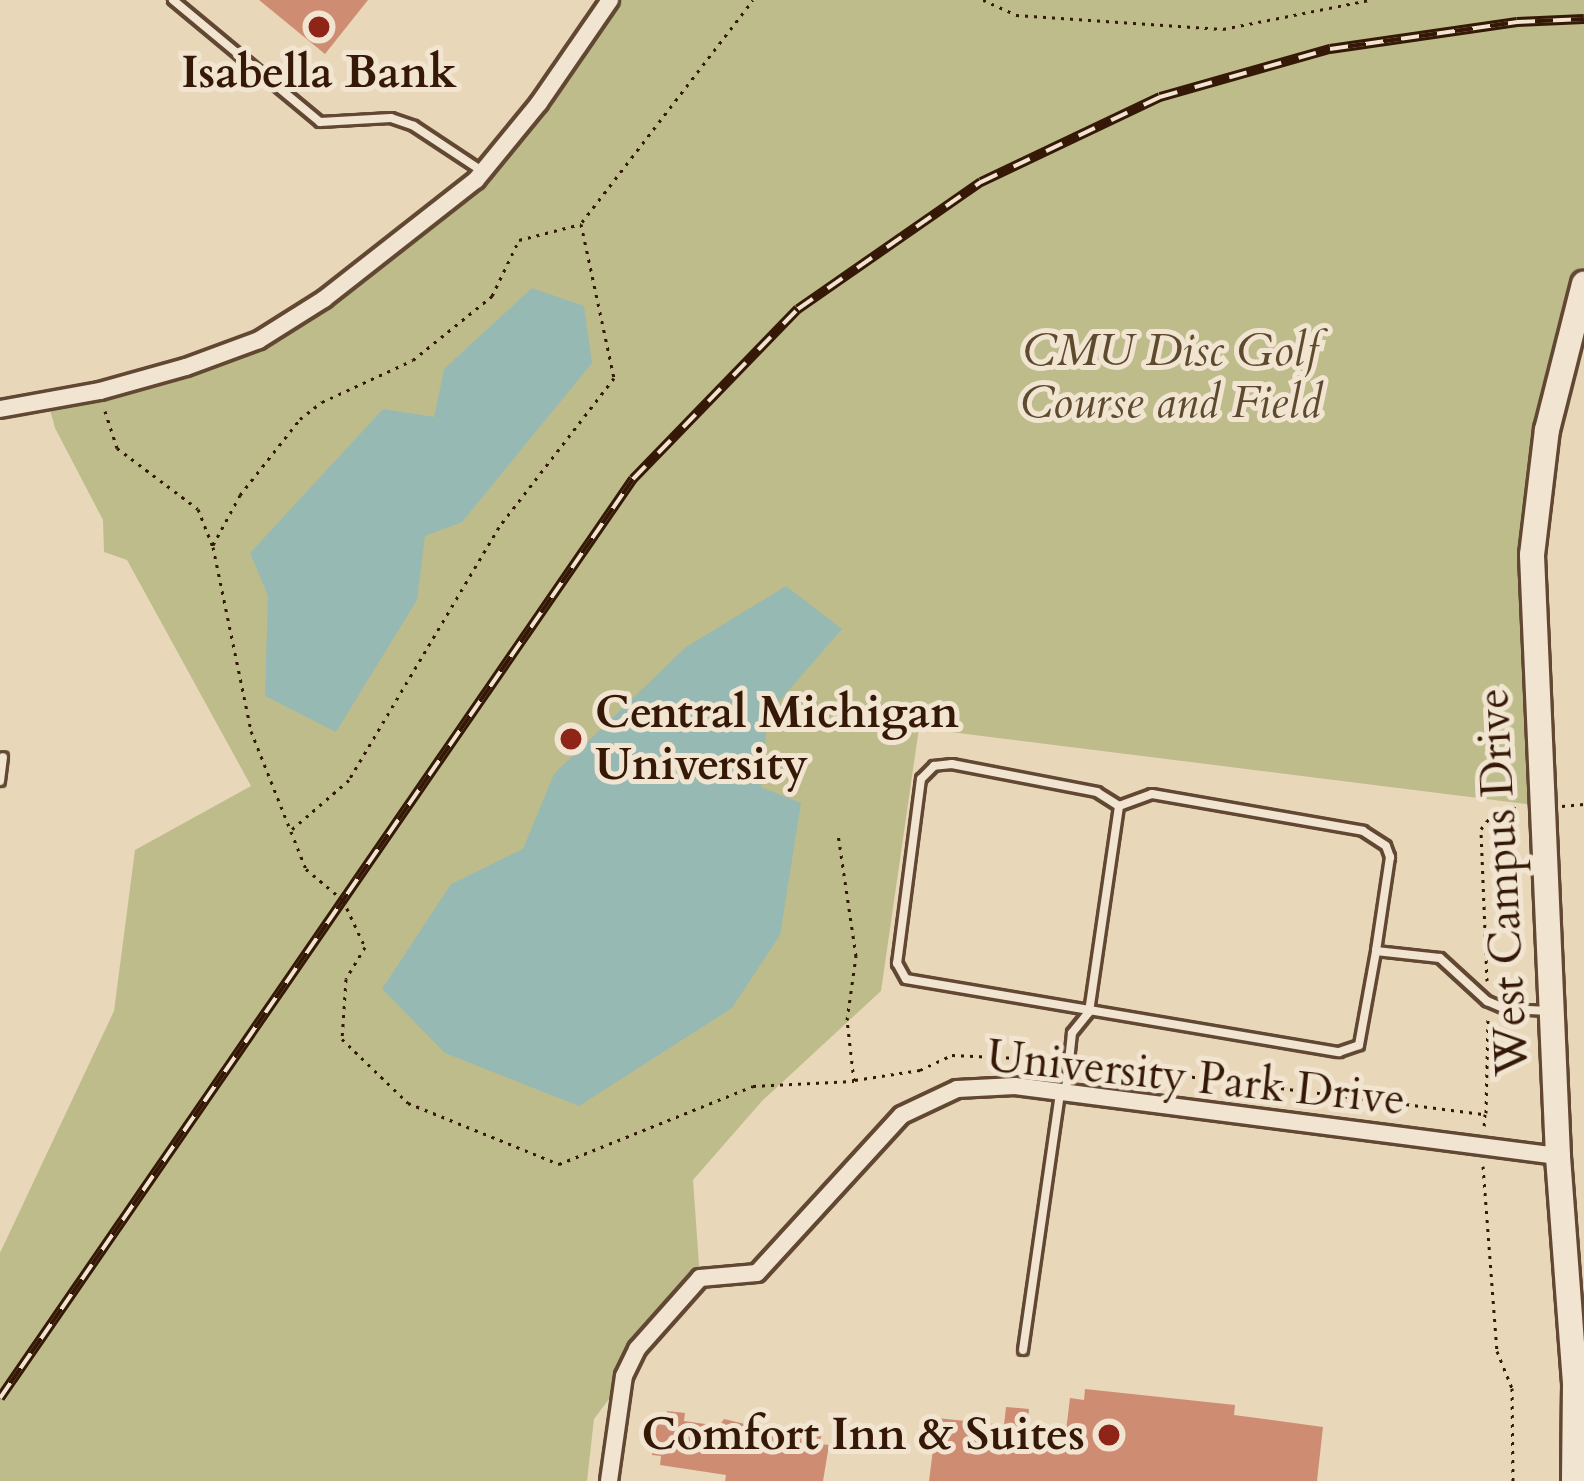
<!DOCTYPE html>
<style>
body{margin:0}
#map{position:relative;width:1584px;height:1481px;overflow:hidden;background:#e9d7ba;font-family:Cardo,serif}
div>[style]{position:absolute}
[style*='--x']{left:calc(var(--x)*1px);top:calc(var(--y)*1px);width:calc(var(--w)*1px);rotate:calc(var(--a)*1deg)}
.green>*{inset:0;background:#bebc8b}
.water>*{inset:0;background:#97b9b3}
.building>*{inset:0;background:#ce8d73}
.path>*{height:3px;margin-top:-1.5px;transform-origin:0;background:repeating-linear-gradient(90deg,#351906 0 3px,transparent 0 9px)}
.roads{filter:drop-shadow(3px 0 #624833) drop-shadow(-3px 0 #624833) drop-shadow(0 3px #624833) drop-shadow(0 -3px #624833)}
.lane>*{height:8px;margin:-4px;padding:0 4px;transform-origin:4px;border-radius:4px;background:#f1e5d2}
.street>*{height:16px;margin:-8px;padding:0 8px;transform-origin:8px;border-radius:8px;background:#f1e5d2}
.secondary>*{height:24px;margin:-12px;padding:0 12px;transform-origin:12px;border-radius:12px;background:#f1e5d2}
.rail>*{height:10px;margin-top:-5px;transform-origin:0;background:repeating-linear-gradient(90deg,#f1e5d2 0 18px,#351906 0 36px);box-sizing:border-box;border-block:3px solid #351906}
.dots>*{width:33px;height:33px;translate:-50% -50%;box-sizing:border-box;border:6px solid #f1e5d2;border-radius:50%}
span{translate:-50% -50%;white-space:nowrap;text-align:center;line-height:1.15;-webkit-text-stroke:10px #f1e5d2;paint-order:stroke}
.poi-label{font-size:45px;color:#351906;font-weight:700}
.left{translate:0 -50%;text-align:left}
.right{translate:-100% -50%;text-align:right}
.park-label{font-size:45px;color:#5e4a2e;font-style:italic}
.street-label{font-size:45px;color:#351906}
</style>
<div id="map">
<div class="green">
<div style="clip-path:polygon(610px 0,1584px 0,1584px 304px,1535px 536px,1542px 806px,919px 728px,881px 991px,762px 1101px,693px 1180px,700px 1278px,594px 1419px,587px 1481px,0 1481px,0 1253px,114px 1011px,135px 850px,251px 786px,127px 560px,104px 552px,103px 520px,55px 428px,48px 402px,259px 340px,476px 180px)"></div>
</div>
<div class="water">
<div style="clip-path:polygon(532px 288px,584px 306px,592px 363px,462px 522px,425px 536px,417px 600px,336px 732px,265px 696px,268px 596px,250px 553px,383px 409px,434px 417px,444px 369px)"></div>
<div style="clip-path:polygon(786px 586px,842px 629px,768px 714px,761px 787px,801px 803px,780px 935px,732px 1008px,579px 1106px,445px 1053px,382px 989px,451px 884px,523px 849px,554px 774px,686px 647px)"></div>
</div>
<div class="building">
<div style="clip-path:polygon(259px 0,368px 0,325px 54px)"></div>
<div style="clip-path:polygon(1085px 1389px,1235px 1405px,1234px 1415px,1323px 1427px,1317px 1481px,929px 1481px,937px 1418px,1004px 1425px,1006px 1407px,1029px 1409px,1027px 1426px,1066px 1431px,1070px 1398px,1084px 1400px)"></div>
<div style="clip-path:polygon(667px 1411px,685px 1413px,684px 1421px,719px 1426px,724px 1419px,796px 1436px,798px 1427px,822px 1431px,820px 1444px,829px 1445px,823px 1481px,725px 1481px,726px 1475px,660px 1465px,661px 1456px,652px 1455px,657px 1424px,665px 1425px)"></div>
</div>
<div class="path">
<div style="--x:983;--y:0;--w:36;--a:24"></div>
<div style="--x:1016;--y:15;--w:207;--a:3.9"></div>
<div style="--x:1223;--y:29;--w:150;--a:-11.2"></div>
<div style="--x:582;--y:222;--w:280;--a:-52.4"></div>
<div style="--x:105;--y:411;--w:39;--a:72"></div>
<div style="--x:117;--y:448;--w:101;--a:37"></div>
<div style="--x:198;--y:509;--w:41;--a:68.5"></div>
<div style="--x:213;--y:547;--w:188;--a:78.3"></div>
<div style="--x:251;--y:731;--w:149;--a:68.3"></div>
<div style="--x:306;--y:869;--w:48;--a:40"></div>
<div style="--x:343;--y:900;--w:52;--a:64.9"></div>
<div style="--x:365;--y:947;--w:37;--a:121"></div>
<div style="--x:346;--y:979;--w:60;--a:93.8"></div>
<div style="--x:342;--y:1039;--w:92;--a:44.1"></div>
<div style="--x:408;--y:1103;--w:163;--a:22"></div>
<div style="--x:559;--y:1164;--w:209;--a:-21.9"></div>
<div style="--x:753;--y:1086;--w:101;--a:-2.8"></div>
<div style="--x:854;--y:1081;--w:61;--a:-96.5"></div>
<div style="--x:847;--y:1020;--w:65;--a:-82"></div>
<div style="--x:856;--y:956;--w:123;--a:-98.4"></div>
<div style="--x:213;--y:545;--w:57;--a:-61.6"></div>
<div style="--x:240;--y:495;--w:97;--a:-51.7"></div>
<div style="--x:300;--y:419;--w:28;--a:-38"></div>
<div style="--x:322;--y:402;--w:100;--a:-24.8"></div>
<div style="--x:413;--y:360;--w:102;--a:-39"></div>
<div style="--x:492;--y:296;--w:62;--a:-64.3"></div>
<div style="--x:519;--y:240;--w:64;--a:-14.5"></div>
<div style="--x:581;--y:224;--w:157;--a:77.9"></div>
<div style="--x:614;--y:378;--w:188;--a:127.7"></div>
<div style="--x:499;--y:527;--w:294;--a:120.7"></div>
<div style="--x:349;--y:780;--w:77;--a:139.2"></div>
<div style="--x:1562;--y:806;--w:22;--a:-5"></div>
<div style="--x:1487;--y:981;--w:152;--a:-92.3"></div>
<div style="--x:1481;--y:829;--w:23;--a:-52"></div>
<div style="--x:1495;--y:811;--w:25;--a:-9"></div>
<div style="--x:1085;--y:1063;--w:403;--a:7.3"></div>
<div style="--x:1485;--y:1114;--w:13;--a:94"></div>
<div style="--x:855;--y:1080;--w:66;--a:-8.7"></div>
<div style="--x:920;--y:1070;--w:35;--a:-25"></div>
<div style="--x:952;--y:1055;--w:105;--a:2.7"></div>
<div style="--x:1486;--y:1113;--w:98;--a:-88.8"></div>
<div style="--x:1483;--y:1166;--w:186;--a:85.7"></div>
<div style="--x:1497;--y:1351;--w:40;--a:68"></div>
<div style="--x:1512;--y:1388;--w:93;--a:89.4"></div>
</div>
<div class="roads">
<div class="lane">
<div style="--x:173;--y:0;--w:191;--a:39.7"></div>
<div style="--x:320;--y:122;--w:71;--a:-3.2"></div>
<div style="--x:391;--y:118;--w:24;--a:19"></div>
<div style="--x:414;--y:126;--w:82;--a:33.5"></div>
<div style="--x:0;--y:781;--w:24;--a:-83"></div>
<div style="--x:1119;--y:806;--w:26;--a:-148"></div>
<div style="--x:1097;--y:792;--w:148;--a:-169.1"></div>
<div style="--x:952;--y:764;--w:18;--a:174"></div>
<div style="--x:934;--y:766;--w:18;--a:135"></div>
<div style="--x:921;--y:779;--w:186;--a:97.4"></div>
<div style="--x:897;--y:963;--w:18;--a:61"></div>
<div style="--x:906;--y:979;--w:439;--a:9.6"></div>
<div style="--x:1339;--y:1052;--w:21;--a:-19"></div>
<div style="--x:1359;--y:1045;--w:96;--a:-79.7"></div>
<div style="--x:1066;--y:1089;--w:56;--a:-83.9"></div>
<div style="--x:1072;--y:1033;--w:27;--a:-51"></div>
<div style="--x:1089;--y:1012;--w:208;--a:-81.7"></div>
<div style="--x:1119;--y:806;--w:35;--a:-20"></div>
<div style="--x:1152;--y:794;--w:214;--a:9.9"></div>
<div style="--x:1363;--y:831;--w:27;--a:33"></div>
<div style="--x:1386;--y:846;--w:12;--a:70"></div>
<div style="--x:1390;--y:857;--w:95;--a:98.5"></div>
<div style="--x:1376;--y:951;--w:64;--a:6.2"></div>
<div style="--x:1440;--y:958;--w:64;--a:42.5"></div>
<div style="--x:1487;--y:1001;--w:21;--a:23"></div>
<div style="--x:1506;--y:1009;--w:44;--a:2.6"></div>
<div style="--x:1023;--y:1350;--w:260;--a:-81.8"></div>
</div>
<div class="street">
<div style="--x:0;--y:409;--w:102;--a:-10.2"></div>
<div style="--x:100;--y:391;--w:89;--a:-15.6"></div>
<div style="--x:186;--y:367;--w:78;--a:-20.3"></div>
<div style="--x:259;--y:340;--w:77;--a:-32.2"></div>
<div style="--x:324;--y:299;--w:193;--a:-38.1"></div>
<div style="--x:476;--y:180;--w:99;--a:-50.7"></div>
<div style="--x:539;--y:103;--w:125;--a:-55.4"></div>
<div style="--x:609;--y:1481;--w:106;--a:-81.9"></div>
<div style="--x:624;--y:1376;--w:30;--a:-64"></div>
<div style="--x:637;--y:1349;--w:95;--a:-48.4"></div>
<div style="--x:700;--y:1278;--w:57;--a:-5"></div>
<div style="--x:757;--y:1273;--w:214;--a:-47.5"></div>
<div style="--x:902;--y:1115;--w:61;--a:-25.3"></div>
<div style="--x:957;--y:1089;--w:58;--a:-3"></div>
<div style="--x:1015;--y:1086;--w:547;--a:7.35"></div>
</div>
<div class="secondary">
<div style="--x:1574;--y:1481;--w:98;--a:-89.4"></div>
<div style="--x:1575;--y:1383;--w:228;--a:-94.3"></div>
<div style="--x:1558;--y:1156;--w:602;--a:-92.48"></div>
<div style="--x:1532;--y:555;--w:126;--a:-83.2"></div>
<div style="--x:1547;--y:430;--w:151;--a:-75.8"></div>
</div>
</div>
<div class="rail">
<div style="--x:0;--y:1398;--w:1116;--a:-55.44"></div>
<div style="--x:633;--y:479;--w:237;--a:-45.9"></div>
<div style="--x:798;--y:309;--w:223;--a:-34.8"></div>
<div style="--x:981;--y:182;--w:198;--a:-25.4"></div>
<div style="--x:1160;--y:97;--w:177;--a:-15.8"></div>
<div style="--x:1330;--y:49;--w:189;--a:-8.2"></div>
<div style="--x:1517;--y:22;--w:67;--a:-2.6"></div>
</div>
<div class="dots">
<div style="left:319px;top:27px;background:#8f2418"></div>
<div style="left:571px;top:739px;background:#8f2418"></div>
<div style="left:1109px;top:1435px;background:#8f2418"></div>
</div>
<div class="poi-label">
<span style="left:319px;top:73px">Isabella Bank</span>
<span class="left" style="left:595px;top:739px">Central Michigan<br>University</span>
<span class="right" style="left:1085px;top:1435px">Comfort Inn &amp; Suites</span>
</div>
<div class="park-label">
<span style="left:1171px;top:377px">CMU Disc Golf<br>Course and Field</span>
</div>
<div class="street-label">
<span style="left:1503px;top:882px;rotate:-93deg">West Campus Drive</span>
<span style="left:1196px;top:1078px;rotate:6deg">University Park Drive</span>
</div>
</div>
